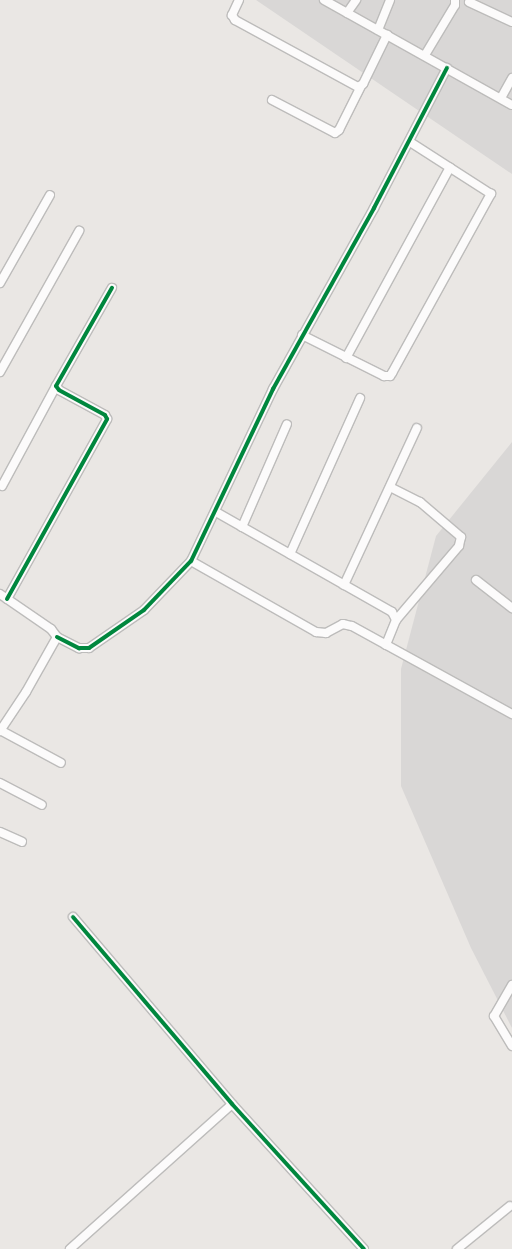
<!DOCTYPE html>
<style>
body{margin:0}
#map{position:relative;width:512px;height:1249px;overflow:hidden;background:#eae7e4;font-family:Helvetica,sans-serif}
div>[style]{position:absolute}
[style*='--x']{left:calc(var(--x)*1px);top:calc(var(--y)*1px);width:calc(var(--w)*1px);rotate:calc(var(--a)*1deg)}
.residential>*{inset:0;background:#d9d7d6}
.roads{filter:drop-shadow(1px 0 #bdbcbb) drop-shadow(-1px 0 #bdbcbb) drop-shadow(0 1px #bdbcbb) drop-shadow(0 -1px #bdbcbb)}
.street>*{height:8px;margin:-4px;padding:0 4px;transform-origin:4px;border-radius:4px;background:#fcfbfb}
.cycleway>*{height:4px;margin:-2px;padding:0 2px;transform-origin:2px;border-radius:2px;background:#00873e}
span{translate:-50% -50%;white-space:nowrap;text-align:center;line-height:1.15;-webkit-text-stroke:3px #fff;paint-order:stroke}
</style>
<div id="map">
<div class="residential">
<div style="clip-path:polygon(256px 0,512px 0,512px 174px)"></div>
<div style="clip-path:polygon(512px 442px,512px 1028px,471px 948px,401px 786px,401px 669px,436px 536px)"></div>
</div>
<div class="roads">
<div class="street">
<div style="--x:239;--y:0;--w:17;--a:115"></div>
<div style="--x:232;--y:15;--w:6;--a:59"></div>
<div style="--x:235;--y:20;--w:140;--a:28.6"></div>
<div style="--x:358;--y:87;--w:6;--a:-31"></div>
<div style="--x:363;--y:84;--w:55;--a:-63.9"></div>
<div style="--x:324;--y:0;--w:215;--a:29.2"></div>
<div style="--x:469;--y:2;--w:47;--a:24.9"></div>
<div style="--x:347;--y:13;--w:16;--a:-55"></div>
<div style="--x:378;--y:30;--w:32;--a:-68"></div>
<div style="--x:425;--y:55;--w:58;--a:-59"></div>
<div style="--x:455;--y:5;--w:5;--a:-90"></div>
<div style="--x:501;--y:98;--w:23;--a:-61"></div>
<div style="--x:272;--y:100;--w:71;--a:27.6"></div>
<div style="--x:335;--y:133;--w:5;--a:-37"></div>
<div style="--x:339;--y:130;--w:49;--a:-63.4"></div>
<div style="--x:0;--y:283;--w:101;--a:-60.4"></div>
<div style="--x:302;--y:335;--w:92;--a:26.6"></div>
<div style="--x:384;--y:376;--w:6;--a:0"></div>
<div style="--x:390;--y:376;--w:4;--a:-56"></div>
<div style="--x:392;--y:373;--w:205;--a:-61.1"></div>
<div style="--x:491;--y:194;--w:96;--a:-147.3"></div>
<div style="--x:346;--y:358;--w:217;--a:-61.4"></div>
<div style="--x:0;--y:372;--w:162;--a:-60.7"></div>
<div style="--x:2;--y:486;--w:114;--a:-61.6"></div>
<div style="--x:390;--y:487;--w:34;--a:27"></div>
<div style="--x:420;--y:502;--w:54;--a:40.5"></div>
<div style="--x:461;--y:537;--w:9;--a:103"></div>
<div style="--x:459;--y:546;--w:97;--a:130.4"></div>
<div style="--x:216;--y:512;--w:202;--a:29.6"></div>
<div style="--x:392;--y:612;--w:9;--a:63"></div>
<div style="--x:396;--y:620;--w:27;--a:112"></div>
<div style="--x:242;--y:527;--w:112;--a:-66.4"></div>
<div style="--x:290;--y:554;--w:171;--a:-65.8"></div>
<div style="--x:191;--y:561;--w:144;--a:29.6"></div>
<div style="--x:316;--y:632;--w:10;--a:6"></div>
<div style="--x:326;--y:633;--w:19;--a:-28"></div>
<div style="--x:343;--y:624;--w:9;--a:13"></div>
<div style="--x:352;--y:626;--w:183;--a:28.8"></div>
<div style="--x:476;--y:580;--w:46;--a:37.9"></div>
<div style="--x:344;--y:585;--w:173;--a:-65.1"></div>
<div style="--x:0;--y:594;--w:62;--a:34.5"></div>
<div style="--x:51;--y:629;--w:10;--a:53"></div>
<div style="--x:57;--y:637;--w:63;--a:119.4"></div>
<div style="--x:26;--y:692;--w:47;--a:123.7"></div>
<div style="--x:7;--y:599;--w:206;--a:-60.9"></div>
<div style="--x:107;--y:419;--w:4;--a:-117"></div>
<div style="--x:105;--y:415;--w:52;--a:-151.5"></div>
<div style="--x:59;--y:390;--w:5;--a:-127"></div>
<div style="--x:56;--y:386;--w:113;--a:-60.3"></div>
<div style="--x:57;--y:637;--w:25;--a:27"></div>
<div style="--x:79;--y:648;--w:10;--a:0"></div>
<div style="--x:89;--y:648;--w:67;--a:-34.6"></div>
<div style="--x:144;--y:610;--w:68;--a:-46.2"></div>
<div style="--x:191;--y:561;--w:191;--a:-64.5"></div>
<div style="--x:273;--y:389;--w:207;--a:-60.8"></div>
<div style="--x:374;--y:208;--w:158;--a:-62.5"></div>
<div style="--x:0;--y:730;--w:69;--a:28.4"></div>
<div style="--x:0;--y:783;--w:47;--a:27.6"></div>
<div style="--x:0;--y:832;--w:24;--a:24"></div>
<div style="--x:73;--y:917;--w:245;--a:49.6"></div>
<div style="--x:232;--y:1104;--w:196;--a:47.7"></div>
<div style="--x:512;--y:985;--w:36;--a:120"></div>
<div style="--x:494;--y:1016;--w:35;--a:59"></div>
<div style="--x:70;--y:1249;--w:217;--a:-41.8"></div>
<div style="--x:457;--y:1249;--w:68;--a:-39.1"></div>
</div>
</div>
<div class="cycleway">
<div style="--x:7;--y:599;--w:206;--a:-60.9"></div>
<div style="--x:107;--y:419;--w:4;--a:-117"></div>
<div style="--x:105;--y:415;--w:52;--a:-151.5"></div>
<div style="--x:59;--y:390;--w:5;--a:-127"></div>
<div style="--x:56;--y:386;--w:113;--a:-60.3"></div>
<div style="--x:57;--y:637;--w:25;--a:27"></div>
<div style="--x:79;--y:648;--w:10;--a:0"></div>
<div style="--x:89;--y:648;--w:67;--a:-34.6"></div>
<div style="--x:144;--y:610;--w:68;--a:-46.2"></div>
<div style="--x:191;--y:561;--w:191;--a:-64.5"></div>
<div style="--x:273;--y:389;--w:207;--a:-60.8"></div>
<div style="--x:374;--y:208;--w:158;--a:-62.5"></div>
<div style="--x:73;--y:917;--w:245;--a:49.6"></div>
<div style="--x:232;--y:1104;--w:196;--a:47.7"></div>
</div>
</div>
